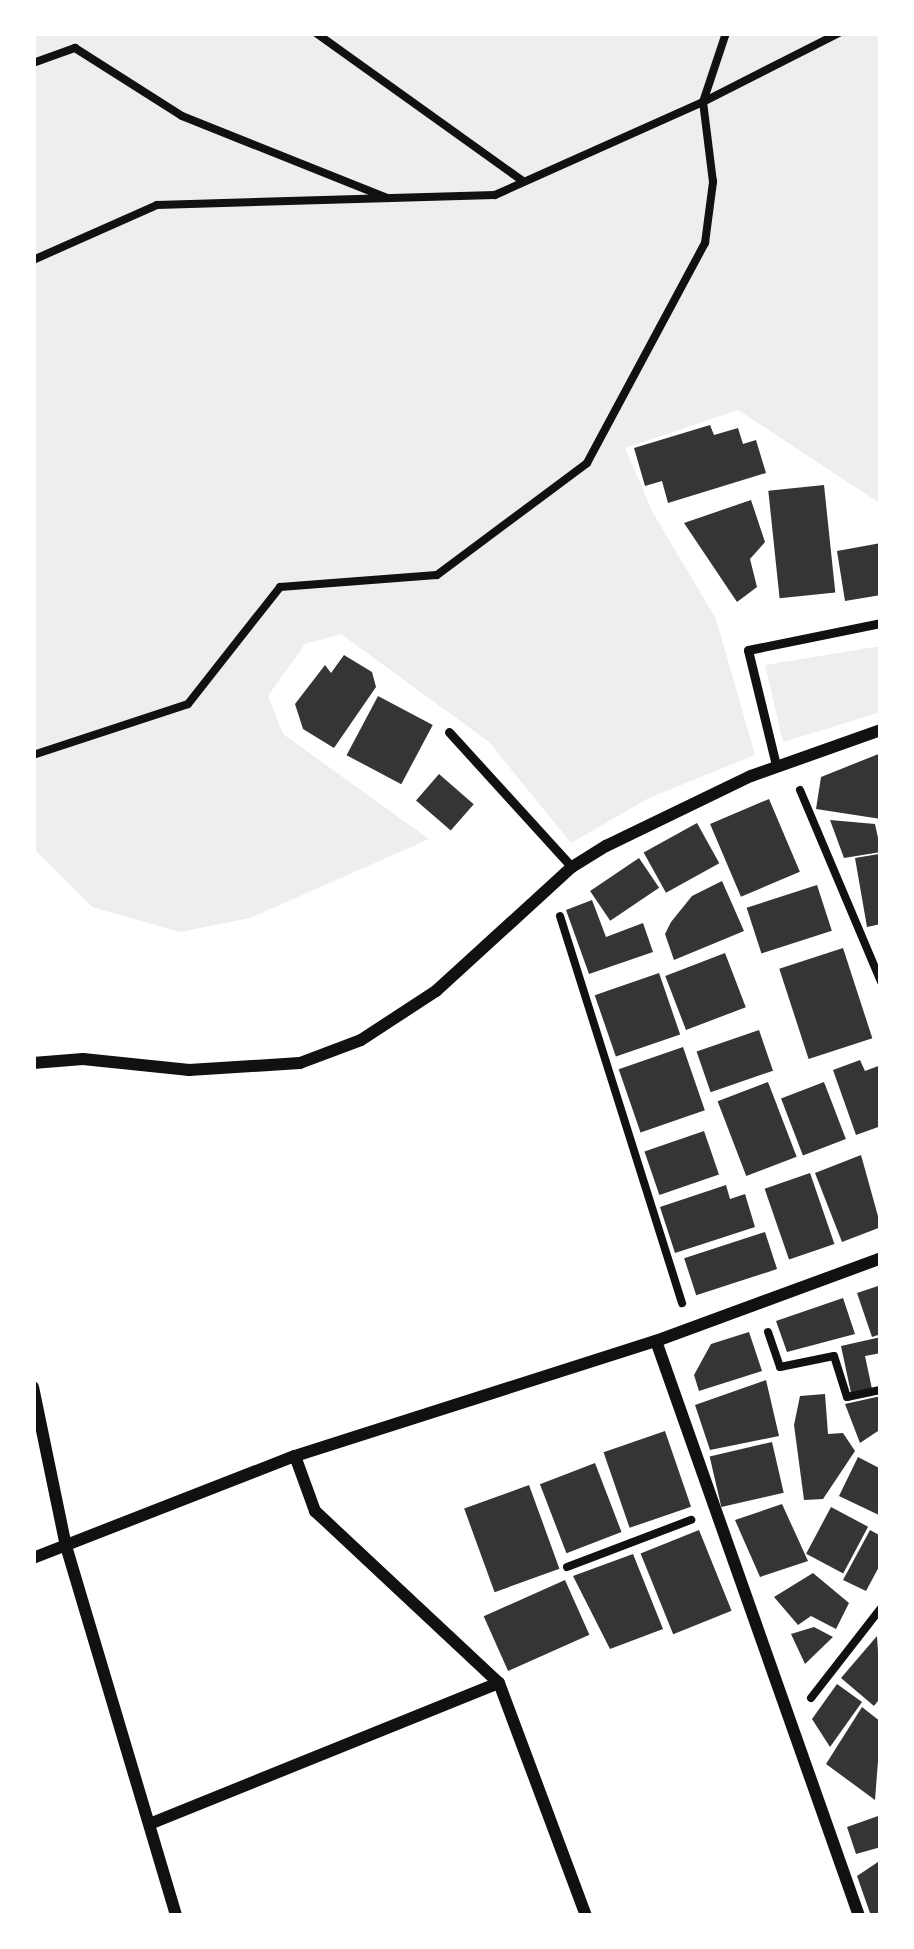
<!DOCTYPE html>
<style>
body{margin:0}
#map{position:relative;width:914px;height:1949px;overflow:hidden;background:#fff;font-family:"Noto Sans",sans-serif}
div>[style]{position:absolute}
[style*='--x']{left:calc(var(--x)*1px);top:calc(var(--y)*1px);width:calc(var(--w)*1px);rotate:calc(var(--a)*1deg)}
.green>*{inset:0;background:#eee}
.building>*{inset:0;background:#353535;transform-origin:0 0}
.path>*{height:8px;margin:-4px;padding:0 4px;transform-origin:4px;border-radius:4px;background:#111}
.service>*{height:9px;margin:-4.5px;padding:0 4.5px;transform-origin:4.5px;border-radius:4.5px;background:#111}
.minor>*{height:12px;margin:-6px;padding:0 6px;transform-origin:6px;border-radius:6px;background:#111}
span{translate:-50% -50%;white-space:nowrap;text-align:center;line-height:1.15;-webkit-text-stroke:10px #fff;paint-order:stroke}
.frame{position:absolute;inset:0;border:36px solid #fff;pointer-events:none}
</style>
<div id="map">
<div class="green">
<div style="clip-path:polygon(33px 33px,881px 33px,881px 504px,738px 410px,625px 448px,653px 513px,716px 619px,755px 755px,649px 798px,571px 843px,489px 742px,341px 634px,305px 644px,268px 696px,283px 734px,429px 839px,250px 918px,180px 932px,92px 907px,33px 848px)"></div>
<div style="clip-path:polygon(881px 646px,881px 712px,783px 742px,765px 665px)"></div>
</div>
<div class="building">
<div style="clip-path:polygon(710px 425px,714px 435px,738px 428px,743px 444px,756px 440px,766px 473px,668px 503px,662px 481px,645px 486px,634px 448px)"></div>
<div style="left:824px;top:485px;width:108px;height:56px;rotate:84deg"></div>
<div style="clip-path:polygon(751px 500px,765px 542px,750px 559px,757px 587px,737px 602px,684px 523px)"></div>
<div style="clip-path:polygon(881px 543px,881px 595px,845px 601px,837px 551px)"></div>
<div style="clip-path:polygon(344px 655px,372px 672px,376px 687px,334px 748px,303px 729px,295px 704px,325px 665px,331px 673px)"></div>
<div style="left:378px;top:696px;width:62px;height:67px;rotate:28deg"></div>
<div style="clip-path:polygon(881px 753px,881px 819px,816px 809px,821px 777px)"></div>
<div style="left:439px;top:774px;width:46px;height:35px;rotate:41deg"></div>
<div style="left:769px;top:799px;width:79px;height:64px;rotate:67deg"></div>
<div style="clip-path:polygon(830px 820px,875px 824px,881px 852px,844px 858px)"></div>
<div style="left:697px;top:823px;width:46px;height:61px;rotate:61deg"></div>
<div style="clip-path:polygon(879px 854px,881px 924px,867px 927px,855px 858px)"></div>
<div style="left:639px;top:858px;width:36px;height:59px;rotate:56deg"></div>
<div style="clip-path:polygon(722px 881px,744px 931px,674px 960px,665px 934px,671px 922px,692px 896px)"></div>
<div style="left:817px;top:885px;width:48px;height:74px;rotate:72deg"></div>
<div style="clip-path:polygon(592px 900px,606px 937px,643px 923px,653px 952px,589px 974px,566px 910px)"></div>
<div style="left:843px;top:948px;width:95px;height:67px;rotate:72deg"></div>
<div style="left:725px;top:953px;width:58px;height:64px;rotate:69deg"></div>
<div style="left:659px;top:973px;width:65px;height:68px;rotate:71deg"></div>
<div style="left:759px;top:1030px;width:43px;height:66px;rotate:71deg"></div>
<div style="left:683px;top:1047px;width:67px;height:68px;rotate:71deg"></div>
<div style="clip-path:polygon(860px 1060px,865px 1071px,881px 1065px,881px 1126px,856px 1135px,833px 1070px)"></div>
<div style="left:768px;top:1082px;width:80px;height:54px;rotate:69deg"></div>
<div style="left:824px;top:1082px;width:61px;height:46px;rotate:69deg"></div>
<div style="left:704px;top:1131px;width:46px;height:63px;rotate:71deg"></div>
<div style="clip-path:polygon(861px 1155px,881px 1227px,842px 1242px,815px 1173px)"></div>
<div style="left:810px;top:1173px;width:75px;height:48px;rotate:71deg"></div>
<div style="clip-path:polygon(726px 1185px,730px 1199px,745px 1194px,755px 1227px,675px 1253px,660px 1207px)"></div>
<div style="left:765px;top:1232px;width:39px;height:85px;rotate:72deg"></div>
<div style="clip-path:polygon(881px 1285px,881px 1334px,872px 1337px,857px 1293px)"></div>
<div style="clip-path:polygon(843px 1298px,855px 1334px,787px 1352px,776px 1321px)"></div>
<div style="clip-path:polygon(749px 1332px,762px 1371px,699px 1391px,694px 1375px,711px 1344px)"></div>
<div style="clip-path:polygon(881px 1337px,881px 1353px,865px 1356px,872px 1389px,851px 1393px,841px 1346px)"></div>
<div style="clip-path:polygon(766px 1380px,779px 1436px,710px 1450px,695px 1405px)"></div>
<div style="clip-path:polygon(825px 1394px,828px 1434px,843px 1433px,855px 1451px,823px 1499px,804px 1500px,794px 1425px,800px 1396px)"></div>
<div style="clip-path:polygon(881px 1396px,881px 1429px,860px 1443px,845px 1404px)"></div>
<div style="left:665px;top:1431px;width:80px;height:65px;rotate:71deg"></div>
<div style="left:772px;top:1442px;width:52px;height:64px;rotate:77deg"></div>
<div style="clip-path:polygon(858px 1457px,881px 1469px,881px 1516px,839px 1496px)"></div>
<div style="left:595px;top:1463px;width:74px;height:59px;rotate:69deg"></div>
<div style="left:529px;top:1485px;width:89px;height:69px;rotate:70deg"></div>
<div style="clip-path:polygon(782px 1504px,808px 1561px,760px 1577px,735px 1520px)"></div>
<div style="left:831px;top:1507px;width:42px;height:53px;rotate:28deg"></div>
<div style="left:699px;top:1530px;width:87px;height:63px;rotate:68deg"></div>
<div style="clip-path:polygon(870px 1530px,881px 1536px,881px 1563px,866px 1591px,843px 1580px)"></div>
<div style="clip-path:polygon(633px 1554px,663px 1629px,610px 1649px,573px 1576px)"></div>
<div style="clip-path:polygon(813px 1573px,849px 1603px,836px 1629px,811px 1616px,798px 1625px,774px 1597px)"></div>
<div style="left:565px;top:1580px;width:60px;height:89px;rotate:66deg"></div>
<div style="clip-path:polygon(814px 1627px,833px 1637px,805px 1664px,791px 1634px)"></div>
<div style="clip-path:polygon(877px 1636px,881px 1697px,874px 1706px,841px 1678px)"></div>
<div style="clip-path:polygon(837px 1684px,862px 1702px,830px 1747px,812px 1719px)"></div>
<div style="clip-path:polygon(862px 1707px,881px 1722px,875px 1800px,826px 1764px)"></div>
<div style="clip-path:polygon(881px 1815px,881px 1847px,856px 1854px,847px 1827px)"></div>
<div style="clip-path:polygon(881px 1860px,881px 1916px,871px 1916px,857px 1876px)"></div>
</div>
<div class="path">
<div style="--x:316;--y:33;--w:254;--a:35.6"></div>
<div style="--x:33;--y:63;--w:45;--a:-19.7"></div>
<div style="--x:75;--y:48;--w:127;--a:32.4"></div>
<div style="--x:182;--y:116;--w:221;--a:21.8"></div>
<div style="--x:33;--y:260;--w:136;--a:-23.9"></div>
<div style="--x:157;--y:205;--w:338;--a:-1.7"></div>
<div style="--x:495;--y:195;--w:228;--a:-24.1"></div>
<div style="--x:703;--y:102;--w:73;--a:-71.6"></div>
<div style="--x:587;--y:463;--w:250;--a:-61.8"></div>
<div style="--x:705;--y:243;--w:62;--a:-82.5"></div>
<div style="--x:713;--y:182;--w:81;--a:-97.1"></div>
<div style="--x:703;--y:102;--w:153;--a:-26.9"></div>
<div style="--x:33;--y:755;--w:163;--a:-18.2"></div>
<div style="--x:188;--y:704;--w:149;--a:-51.8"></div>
<div style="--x:280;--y:587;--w:157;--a:-4.4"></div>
<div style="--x:437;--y:575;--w:187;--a:-36.7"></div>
<div style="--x:800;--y:790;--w:208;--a:67.1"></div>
<div style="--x:560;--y:916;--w:406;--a:72.5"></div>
<div style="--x:768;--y:1332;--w:37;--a:71"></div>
<div style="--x:780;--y:1367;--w:55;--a:-11.5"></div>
<div style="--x:834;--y:1356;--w:43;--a:72.4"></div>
<div style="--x:847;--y:1397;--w:35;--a:-12"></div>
<div style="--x:567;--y:1567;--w:133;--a:-20.8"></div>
<div style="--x:811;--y:1698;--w:114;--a:-52.1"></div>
</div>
<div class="service">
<div style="--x:449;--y:732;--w:183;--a:47.7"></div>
<div style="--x:776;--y:765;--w:118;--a:-103.7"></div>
<div style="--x:748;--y:650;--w:136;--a:-11.5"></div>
</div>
<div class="minor">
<div style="--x:33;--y:1063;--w:50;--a:-4.6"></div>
<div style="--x:83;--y:1059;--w:107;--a:5.9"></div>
<div style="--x:189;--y:1070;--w:111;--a:-3.6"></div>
<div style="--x:300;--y:1063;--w:65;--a:-20.7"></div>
<div style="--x:361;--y:1040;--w:90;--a:-33.2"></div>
<div style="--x:436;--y:991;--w:184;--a:-42.4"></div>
<div style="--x:572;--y:867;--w:40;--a:-32"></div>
<div style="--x:606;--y:846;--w:161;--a:-25.8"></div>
<div style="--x:751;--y:776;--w:138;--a:-19.5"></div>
<div style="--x:656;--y:1341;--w:610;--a:70.55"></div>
<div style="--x:33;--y:1387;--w:162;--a:78.3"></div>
<div style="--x:66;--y:1546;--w:386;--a:73.4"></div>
<div style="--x:295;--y:1456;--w:59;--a:70"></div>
<div style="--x:315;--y:1511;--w:252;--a:43.1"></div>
<div style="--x:499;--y:1683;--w:249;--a:69.5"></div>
<div style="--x:33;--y:1558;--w:281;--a:-21.3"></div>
<div style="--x:295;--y:1456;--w:379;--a:-17.7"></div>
<div style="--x:656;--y:1341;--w:240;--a:-20.2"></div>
<div style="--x:152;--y:1823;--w:374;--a:-22"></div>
</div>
<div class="frame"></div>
</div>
